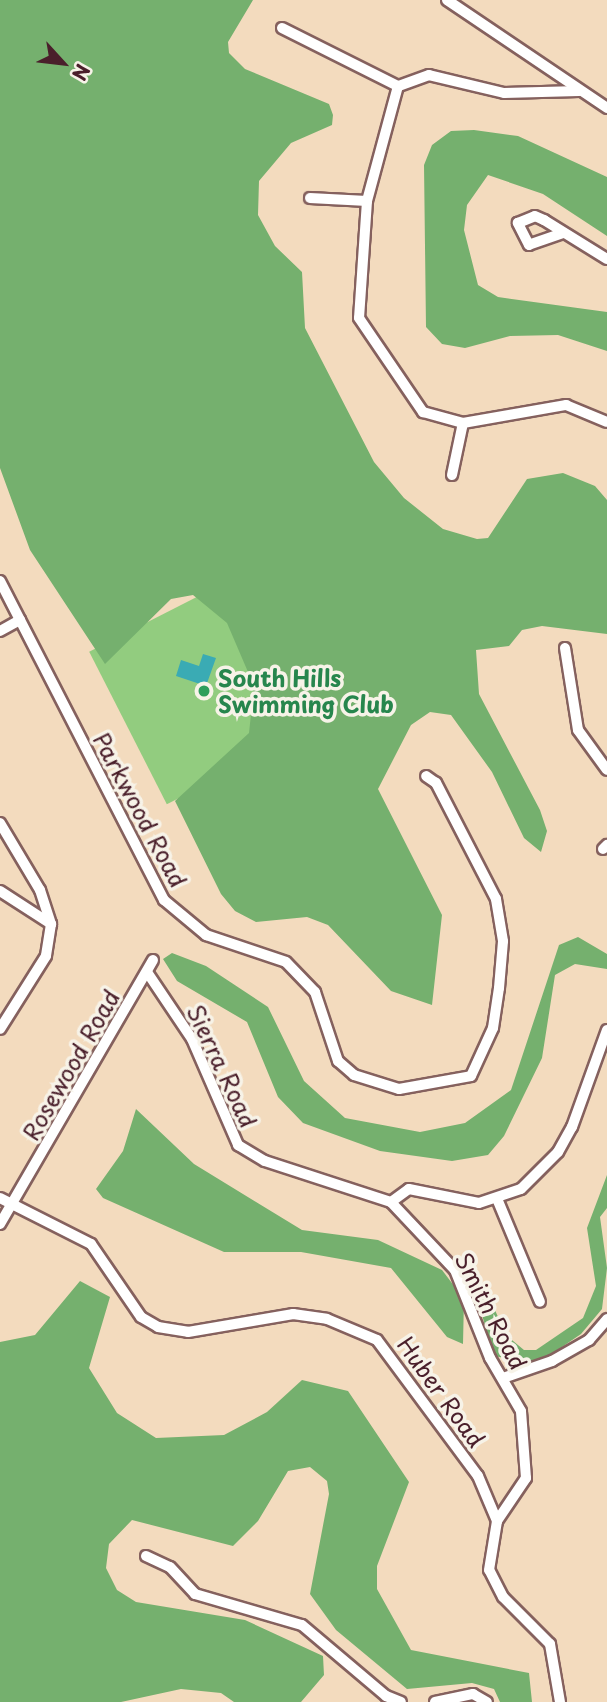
<!DOCTYPE html>
<style>
body{margin:0}
#map{position:relative;width:607px;height:1702px;overflow:hidden;background:#f3dbbe;font-family:"Playpen Sans",sans-serif}
div>[style]{position:absolute}
[style*='--x']{left:calc(var(--x)*1px);top:calc(var(--y)*1px);width:calc(var(--w)*1px);rotate:calc(var(--a)*1deg)}
.green>*{inset:0;background:#92cc7f;transform-origin:0 0}
.forest>*{inset:0;background:#75b06e}
.water>*{inset:0;background:#3aabb4}
.roads{filter:drop-shadow(2px 0 #85615e) drop-shadow(-2px 0 #85615e) drop-shadow(0 2px #85615e) drop-shadow(0 -2px #85615e)}
.minor>*{height:10px;margin:-5px;padding:0 5px;transform-origin:5px;border-radius:5px;background:#fff}
.dots>*{width:19px;height:19px;translate:-50% -50%;box-sizing:border-box;border:4px solid #f7f3e8;border-radius:50%}
span{translate:-50% -50%;white-space:nowrap;text-align:center;line-height:1.15;-webkit-text-stroke:7px #f7f3e8;paint-order:stroke}
.leisure-label{font-size:23px;color:#27864d;font-weight:700}
.left{translate:0 -50%;text-align:left}
.street-label{font-size:23px;color:#4a1f2b}
.north{position:absolute;left:28px;top:28px;width:70px;height:70px;-webkit-text-stroke:5px #f7f3e8;paint-order:stroke;rotate:117deg;font-size:19px;font-weight:700;line-height:28px;text-align:center;color:#4a1f2b}
.north::after{content:'';display:block;margin:auto;width:24px;height:32px;background:#4a1f2b;clip-path:polygon(50% 0,100% 100%,50% 72%,0 100%)}
</style>
<div id="map">
<div class="green">
<div style="left:238px;top:576px;width:171px;height:167px;rotate:63deg"></div>
</div>
<div class="forest">
<div style="clip-path:polygon(0 0,253px 0,228px 42px,229px 53px,245px 69px,329px 104px,333px 115px,332px 125px,291px 143px,259px 181px,258px 215px,275px 246px,302px 272px,305px 328px,374px 462px,404px 498px,443px 529px,477px 539px,488px 538px,527px 479px,563px 473px,595px 486px,607px 500px,607px 634px,542px 626px,522px 630px,509px 646px,476px 650px,479px 694px,540px 810px,547px 831px,541px 852px,524px 838px,492px 772px,451px 715px,430px 712px,411px 725px,378px 789px,442px 915px,432px 1005px,391px 991px,328px 925px,307px 917px,256px 922px,235px 911px,221px 894px,175px 801px,249px 733px,254px 686px,227px 623px,193px 595px,171px 599px,105px 664px,30px 550px,0 468px)"></div>
<div style="clip-path:polygon(474px 130px,518px 136px,607px 177px,607px 236px,543px 194px,488px 175px,467px 205px,464px 230px,478px 285px,498px 297px,607px 312px,607px 351px,558px 335px,510px 336px,465px 348px,442px 344px,426px 327px,424px 165px,432px 145px,451px 131px)"></div>
<div style="clip-path:polygon(578px 937px,607px 954px,607px 969px,575px 964px,555px 975px,542px 1058px,504px 1136px,488px 1155px,452px 1161px,380px 1151px,303px 1123px,278px 1097px,247px 1022px,177px 981px,163px 959px,172px 953px,206px 966px,268px 1007px,304px 1081px,345px 1118px,420px 1132px,465px 1123px,511px 1090px,559px 945px)"></div>
<div style="clip-path:polygon(136px 1109px,194px 1164px,302px 1230px,378px 1240px,442px 1270px,464px 1299px,463px 1344px,447px 1337px,391px 1268px,301px 1252px,224px 1252px,103px 1198px,96px 1189px,123px 1151px)"></div>
<div style="clip-path:polygon(607px 1175px,607px 1208px,600px 1217px,607px 1268px,602px 1309px,581px 1334px,537px 1364px,494px 1356px,472px 1281px,483px 1283px,506px 1335px,524px 1350px,536px 1350px,583px 1318px,596px 1286px,587px 1228px)"></div>
<div style="clip-path:polygon(80px 1281px,110px 1297px,89px 1368px,117px 1413px,156px 1438px,224px 1435px,267px 1412px,302px 1380px,348px 1391px,409px 1482px,377px 1566px,377px 1589px,411px 1650px,529px 1673px,532px 1702px,500px 1702px,494px 1689px,472px 1683px,407px 1689px,336px 1630px,310px 1594px,329px 1494px,327px 1481px,310px 1467px,288px 1471px,258px 1521px,233px 1546px,132px 1520px,109px 1544px,106px 1568px,117px 1590px,136px 1602px,245px 1620px,323px 1656px,324px 1675px,301px 1702px,234px 1702px,221px 1693px,181px 1689px,121px 1702px,0 1702px,0 1342px,35px 1335px)"></div>
</div>
<div class="water">
<div style="clip-path:polygon(203px 654px,216px 658px,206px 686px,176px 676px,181px 660px,199px 666px)"></div>
</div>
<div class="roads">
<div class="minor">
<div style="--x:447;--y:0;--w:193;--a:34"></div>
<div style="--x:282;--y:28;--w:130;--a:26.6"></div>
<div style="--x:579;--y:91;--w:75;--a:178.5"></div>
<div style="--x:504;--y:93;--w:77;--a:-166.5"></div>
<div style="--x:429;--y:75;--w:33;--a:160"></div>
<div style="--x:398;--y:86;--w:119;--a:105.1"></div>
<div style="--x:367;--y:201;--w:117;--a:93.9"></div>
<div style="--x:359;--y:318;--w:114;--a:55.8"></div>
<div style="--x:423;--y:412;--w:41;--a:15.4"></div>
<div style="--x:463;--y:423;--w:105;--a:-9.9"></div>
<div style="--x:566;--y:405;--w:44;--a:22.5"></div>
<div style="--x:310;--y:198;--w:57;--a:3"></div>
<div style="--x:563;--y:233;--w:36;--a:161"></div>
<div style="--x:529;--y:245;--w:25;--a:-117"></div>
<div style="--x:518;--y:223;--w:18;--a:-22"></div>
<div style="--x:535;--y:216;--w:10;--a:24"></div>
<div style="--x:544;--y:220;--w:74;--a:31.8"></div>
<div style="--x:452;--y:475;--w:53;--a:-78.1"></div>
<div style="--x:0;--y:581;--w:359;--a:62.8"></div>
<div style="--x:164;--y:900;--w:55;--a:39.8"></div>
<div style="--x:206;--y:935;--w:84;--a:18.6"></div>
<div style="--x:286;--y:962;--w:42;--a:46"></div>
<div style="--x:315;--y:992;--w:73;--a:71.6"></div>
<div style="--x:338;--y:1061;--w:21;--a:41"></div>
<div style="--x:354;--y:1075;--w:47;--a:17.3"></div>
<div style="--x:399;--y:1089;--w:73;--a:-10.2"></div>
<div style="--x:471;--y:1076;--w:53;--a:-65.4"></div>
<div style="--x:493;--y:1028;--w:40;--a:-81.5"></div>
<div style="--x:499;--y:988;--w:47;--a:-85.1"></div>
<div style="--x:503;--y:941;--w:43;--a:-99.5"></div>
<div style="--x:496;--y:899;--w:131;--a:-117.3"></div>
<div style="--x:436;--y:783;--w:12;--a:-145"></div>
<div style="--x:0;--y:631;--w:23;--a:-29"></div>
<div style="--x:565;--y:648;--w:83;--a:81"></div>
<div style="--x:578;--y:730;--w:49;--a:54.1"></div>
<div style="--x:0;--y:823;--w:78;--a:59.2"></div>
<div style="--x:40;--y:890;--w:36;--a:72"></div>
<div style="--x:51;--y:924;--w:32;--a:99"></div>
<div style="--x:46;--y:956;--w:86;--a:122.2"></div>
<div style="--x:603;--y:849;--w:6;--a:-45"></div>
<div style="--x:0;--y:891;--w:61;--a:32.9"></div>
<div style="--x:147;--y:972;--w:81;--a:56.1"></div>
<div style="--x:192;--y:1039;--w:116;--a:66.5"></div>
<div style="--x:238;--y:1145;--w:31;--a:31"></div>
<div style="--x:265;--y:1161;--w:133;--a:18"></div>
<div style="--x:0;--y:1198;--w:102;--a:26.8"></div>
<div style="--x:91;--y:1244;--w:88;--a:55.6"></div>
<div style="--x:141;--y:1317;--w:20;--a:30"></div>
<div style="--x:158;--y:1327;--w:30;--a:9"></div>
<div style="--x:188;--y:1332;--w:107;--a:-9.7"></div>
<div style="--x:293;--y:1314;--w:34;--a:8"></div>
<div style="--x:327;--y:1319;--w:54;--a:22.8"></div>
<div style="--x:377;--y:1340;--w:169;--a:53.4"></div>
<div style="--x:478;--y:1476;--w:49;--a:67.1"></div>
<div style="--x:498;--y:1201;--w:109;--a:67.4"></div>
<div style="--x:0;--y:1224;--w:305;--a:-59.9"></div>
<div style="--x:503;--y:1378;--w:52;--a:-19.1"></div>
<div style="--x:552;--y:1361;--w:43;--a:-29.6"></div>
<div style="--x:589;--y:1340;--w:28;--a:-49"></div>
<div style="--x:146;--y:1556;--w:26;--a:25"></div>
<div style="--x:170;--y:1567;--w:37;--a:47"></div>
<div style="--x:195;--y:1594;--w:111;--a:16.2"></div>
<div style="--x:302;--y:1625;--w:110;--a:40.2"></div>
<div style="--x:386;--y:1696;--w:16;--a:22"></div>
<div style="--x:435;--y:1702;--w:39;--a:-12"></div>
<div style="--x:473;--y:1694;--w:16;--a:30"></div>
<div style="--x:560;--y:1702;--w:59;--a:-99.8"></div>
<div style="--x:550;--y:1644;--w:66;--a:-135"></div>
<div style="--x:503;--y:1597;--w:30;--a:-117"></div>
<div style="--x:489;--y:1570;--w:50;--a:-80.7"></div>
<div style="--x:497;--y:1521;--w:52;--a:-56"></div>
<div style="--x:526;--y:1478;--w:67;--a:-94.3"></div>
<div style="--x:521;--y:1411;--w:61;--a:-120.3"></div>
<div style="--x:490;--y:1358;--w:95;--a:-111.7"></div>
<div style="--x:455;--y:1270;--w:93;--a:-133.3"></div>
<div style="--x:391;--y:1202;--w:22;--a:-36"></div>
<div style="--x:409;--y:1189;--w:71;--a:11.3"></div>
<div style="--x:479;--y:1203;--w:44;--a:-18.4"></div>
<div style="--x:521;--y:1189;--w:52;--a:-45"></div>
<div style="--x:558;--y:1152;--w:29;--a:-61"></div>
<div style="--x:572;--y:1127;--w:103;--a:-70.2"></div>
</div>
</div>
<div class="dots">
<div style="left:204px;top:691px;background:#2e9e5b"></div>
</div>
<div class="leisure-label">
<span class="left" style="left:218px;top:691px">South Hills<br>Swimming Club</span>
</div>
<div class="street-label">
<span style="left:140px;top:810px;rotate:62deg">Parkwood Road</span>
<span style="left:71px;top:1065px;rotate:-60deg">Rosewood Road</span>
<span style="left:222px;top:1066px;rotate:65deg">Sierra Road</span>
<span style="left:491px;top:1311px;rotate:63deg">Smith Road</span>
<span style="left:441px;top:1392px;rotate:54deg">Huber Road</span>
</div>
<div class="north">N</div>
</div>
